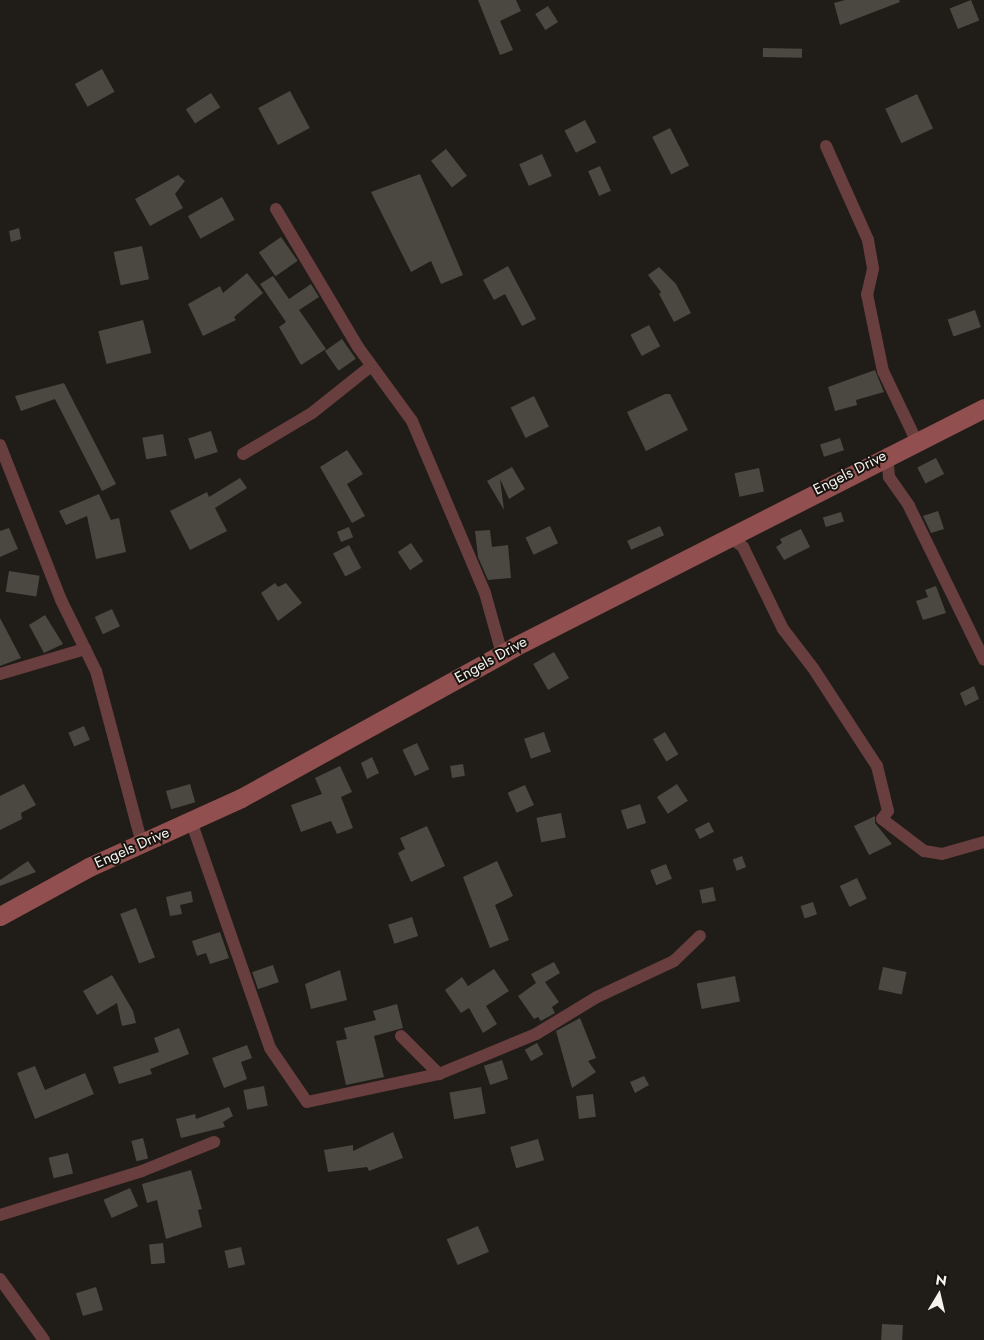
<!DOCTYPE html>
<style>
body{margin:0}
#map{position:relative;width:984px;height:1340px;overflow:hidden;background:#201d18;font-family:Jost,sans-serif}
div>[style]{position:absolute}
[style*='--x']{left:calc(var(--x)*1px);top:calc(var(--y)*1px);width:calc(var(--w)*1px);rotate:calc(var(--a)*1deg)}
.building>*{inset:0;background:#4b4741;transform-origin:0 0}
.street>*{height:12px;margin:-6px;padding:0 6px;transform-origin:6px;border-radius:6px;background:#683e3e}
.secondary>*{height:19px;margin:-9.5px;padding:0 9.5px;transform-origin:9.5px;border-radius:9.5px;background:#924f4f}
span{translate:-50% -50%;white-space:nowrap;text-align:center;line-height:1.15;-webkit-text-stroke:4px #17140f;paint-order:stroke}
.street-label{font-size:15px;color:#f5f2ef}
.north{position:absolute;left:914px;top:1270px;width:50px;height:50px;-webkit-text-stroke:4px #17140f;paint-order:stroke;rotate:9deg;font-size:14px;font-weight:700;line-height:20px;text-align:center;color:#f5f2ef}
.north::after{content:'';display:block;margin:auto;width:18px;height:22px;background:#f5f2ef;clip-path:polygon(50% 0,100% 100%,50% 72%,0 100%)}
</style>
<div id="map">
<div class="building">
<div style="clip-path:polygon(478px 0,516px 0,521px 11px,500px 21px,513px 50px,500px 55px)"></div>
<div style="clip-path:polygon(845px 0,899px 0,900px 2px,840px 25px,834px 3px)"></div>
<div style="left:971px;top:0;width:22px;height:23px;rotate:68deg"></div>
<div style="left:548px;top:6px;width:19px;height:15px;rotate:58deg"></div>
<div style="left:763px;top:48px;width:39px;height:9px;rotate:1deg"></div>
<div style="left:102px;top:69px;width:26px;height:31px;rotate:61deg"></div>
<div style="left:290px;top:91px;width:42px;height:36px;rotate:62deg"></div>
<div style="left:211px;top:93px;width:17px;height:30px;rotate:57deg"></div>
<div style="left:917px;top:94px;width:38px;height:35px;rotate:65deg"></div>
<div style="left:585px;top:120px;width:25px;height:23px;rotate:63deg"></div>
<div style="left:670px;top:128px;width:42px;height:20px;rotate:63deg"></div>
<div style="left:446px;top:149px;width:34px;height:19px;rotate:52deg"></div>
<div style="left:542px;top:154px;width:24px;height:25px;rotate:66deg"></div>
<div style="left:600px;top:166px;width:27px;height:13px;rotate:66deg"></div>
<div style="clip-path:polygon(420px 174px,463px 275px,441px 284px,431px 261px,411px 272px,371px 192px)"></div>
<div style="clip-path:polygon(178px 175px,185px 181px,175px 194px,183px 208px,150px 226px,135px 199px)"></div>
<div style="left:222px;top:197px;width:26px;height:39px;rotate:61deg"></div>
<div style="clip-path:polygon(19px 228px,21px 239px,11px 242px,9px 231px)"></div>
<div style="left:281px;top:237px;width:29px;height:27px;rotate:55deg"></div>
<div style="left:142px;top:246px;width:34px;height:29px;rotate:78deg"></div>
<div style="clip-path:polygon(508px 266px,536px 319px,522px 326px,505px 294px,494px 300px,483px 280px)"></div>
<div style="clip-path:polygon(659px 267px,676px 284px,691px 313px,674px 322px,659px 294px,661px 292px,648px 275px)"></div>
<div style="clip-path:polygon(247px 273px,263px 293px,234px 317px,236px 320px,203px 336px,188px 304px,220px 286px,223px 293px)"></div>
<div style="clip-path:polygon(273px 276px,289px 299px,311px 284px,319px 297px,299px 310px,326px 349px,301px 365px,279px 327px,286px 322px,260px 284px)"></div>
<div style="left:975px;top:310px;width:18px;height:29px;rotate:71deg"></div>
<div style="left:143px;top:320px;width:34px;height:46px;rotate:76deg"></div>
<div style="left:649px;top:325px;width:24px;height:21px;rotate:62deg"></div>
<div style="left:342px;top:339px;width:24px;height:21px;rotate:55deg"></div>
<div style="clip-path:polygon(875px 370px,884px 392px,856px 400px,857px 405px,835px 411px,828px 387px)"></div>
<div style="clip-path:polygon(64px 383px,116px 484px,102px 491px,55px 399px,21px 411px,15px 396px)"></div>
<div style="clip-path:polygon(665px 394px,670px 394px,688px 430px,646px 451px,627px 412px)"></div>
<div style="left:534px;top:396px;width:34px;height:26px;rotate:64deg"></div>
<div style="left:211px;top:431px;width:22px;height:24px;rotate:72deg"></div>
<div style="left:163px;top:434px;width:22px;height:21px;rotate:80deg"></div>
<div style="left:840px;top:438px;width:13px;height:21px;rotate:72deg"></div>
<div style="clip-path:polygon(347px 450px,363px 474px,347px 484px,365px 516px,352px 523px,320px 467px)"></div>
<div style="left:936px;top:458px;width:18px;height:21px;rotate:63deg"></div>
<div style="clip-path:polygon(512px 467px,525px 489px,509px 499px,500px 479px,504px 510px,487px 481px)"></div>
<div style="left:759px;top:468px;width:24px;height:25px;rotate:78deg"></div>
<div style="clip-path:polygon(240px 478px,247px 488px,215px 508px,227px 531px,190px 550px,170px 511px,207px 492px,209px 497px)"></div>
<div style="clip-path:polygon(99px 494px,111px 520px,119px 518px,126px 552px,96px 559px,87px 516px,66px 525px,59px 511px)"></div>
<div style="clip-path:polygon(938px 511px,944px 529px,931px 533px,923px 516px)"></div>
<div style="left:841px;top:512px;width:10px;height:19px;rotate:73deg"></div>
<div style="left:550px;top:526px;width:19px;height:27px;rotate:65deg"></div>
<div style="left:660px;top:526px;width:10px;height:36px;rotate:66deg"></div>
<div style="left:349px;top:527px;width:11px;height:13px;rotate:68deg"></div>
<div style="clip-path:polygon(9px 528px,18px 549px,0 557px,0 531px)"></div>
<div style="clip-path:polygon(801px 529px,810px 547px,784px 560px,776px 547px,782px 543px,780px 539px)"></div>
<div style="clip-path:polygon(490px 530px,492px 547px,508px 545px,511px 578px,488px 580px,478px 557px,475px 531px)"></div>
<div style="left:411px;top:543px;width:22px;height:16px;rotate:56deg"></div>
<div style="left:349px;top:545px;width:26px;height:18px;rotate:62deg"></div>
<div style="left:9px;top:571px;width:31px;height:21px;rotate:9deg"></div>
<div style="clip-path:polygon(275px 583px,278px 587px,286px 583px,302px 603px,278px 621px,261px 593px)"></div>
<div style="clip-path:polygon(936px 586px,946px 613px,923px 620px,916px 601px,928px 597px,925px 590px)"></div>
<div style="left:112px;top:609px;width:19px;height:19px;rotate:65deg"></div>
<div style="clip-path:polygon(45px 615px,63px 644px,44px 653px,29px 625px)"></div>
<div style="clip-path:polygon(0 618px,21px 658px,0 666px)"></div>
<div style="left:554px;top:652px;width:30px;height:24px;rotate:60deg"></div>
<div style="clip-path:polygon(974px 686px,979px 699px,965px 706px,960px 693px)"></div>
<div style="left:84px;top:726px;width:15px;height:17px;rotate:67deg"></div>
<div style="left:544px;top:732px;width:21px;height:21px;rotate:71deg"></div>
<div style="left:665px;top:732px;width:26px;height:14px;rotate:59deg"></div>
<div style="left:417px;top:743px;width:29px;height:16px;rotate:65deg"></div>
<div style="clip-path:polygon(372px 757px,379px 773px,367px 779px,361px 763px)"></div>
<div style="left:463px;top:764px;width:12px;height:13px;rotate:81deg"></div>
<div style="clip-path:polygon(340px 766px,352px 792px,341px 797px,353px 828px,337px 834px,331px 821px,301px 832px,291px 805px,322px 794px,315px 778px)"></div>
<div style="clip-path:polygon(24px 784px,36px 805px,21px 813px,22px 819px,0 830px,0 796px)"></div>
<div style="left:190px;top:784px;width:19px;height:25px;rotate:74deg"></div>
<div style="left:677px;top:784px;width:20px;height:24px;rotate:57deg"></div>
<div style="left:525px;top:785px;width:22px;height:19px;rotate:66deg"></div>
<div style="left:640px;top:804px;width:20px;height:20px;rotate:72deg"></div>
<div style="left:561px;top:813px;width:25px;height:25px;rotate:79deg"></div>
<div style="clip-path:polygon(875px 816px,875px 823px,892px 844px,869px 855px,854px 826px)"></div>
<div style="left:709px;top:822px;width:11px;height:16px;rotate:63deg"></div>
<div style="clip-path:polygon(427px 826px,445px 866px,411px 882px,398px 853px,405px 849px,400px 838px)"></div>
<div style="left:742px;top:856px;width:12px;height:10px;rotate:70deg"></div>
<div style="clip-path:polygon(28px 861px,36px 872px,0 886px,0 880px)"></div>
<div style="clip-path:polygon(497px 861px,513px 896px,495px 905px,509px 940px,490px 948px,463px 877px)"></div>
<div style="left:666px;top:864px;width:16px;height:17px;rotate:68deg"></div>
<div style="left:857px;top:878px;width:23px;height:19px;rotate:65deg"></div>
<div style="left:713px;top:887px;width:14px;height:14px;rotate:78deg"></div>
<div style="clip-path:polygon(191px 891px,193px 902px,180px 905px,182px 914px,170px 916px,166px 897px)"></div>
<div style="left:813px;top:902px;width:13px;height:13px;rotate:72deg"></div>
<div style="left:136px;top:908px;width:53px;height:17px;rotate:69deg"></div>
<div style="left:412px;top:917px;width:20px;height:25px;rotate:72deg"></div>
<div style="clip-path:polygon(220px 932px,229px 958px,210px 964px,206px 953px,197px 956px,192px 941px)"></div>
<div style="clip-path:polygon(554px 962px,560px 973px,545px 982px,559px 1002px,552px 1007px,555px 1013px,541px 1021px,538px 1017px,534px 1019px,518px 996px,536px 983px,531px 974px)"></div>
<div style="left:273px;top:965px;width:18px;height:22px;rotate:71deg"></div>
<div style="left:883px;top:967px;width:24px;height:23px;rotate:12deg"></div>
<div style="clip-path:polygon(494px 969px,509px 991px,486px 1006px,497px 1024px,483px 1033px,469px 1008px,461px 1013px,445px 990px,462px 977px,468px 986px)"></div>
<div style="clip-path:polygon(340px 970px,347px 1000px,311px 1009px,305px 984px)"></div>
<div style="clip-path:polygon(112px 975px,133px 1011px,136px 1023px,122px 1026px,117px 1003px,97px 1015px,83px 991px)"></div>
<div style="left:735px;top:976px;width:26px;height:39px;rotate:79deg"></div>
<div style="clip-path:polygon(397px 1004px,403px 1028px,374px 1036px,384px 1077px,346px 1085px,336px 1041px,347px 1039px,344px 1028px,376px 1020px,373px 1011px)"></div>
<div style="clip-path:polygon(580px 1018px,596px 1058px,588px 1061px,596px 1072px,572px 1088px,556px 1031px)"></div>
<div style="clip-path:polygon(179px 1028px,189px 1054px,150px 1069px,152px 1074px,119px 1084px,113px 1067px,159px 1052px,154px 1038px)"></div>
<div style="left:537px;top:1043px;width:13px;height:14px;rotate:61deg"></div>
<div style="clip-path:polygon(247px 1045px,252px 1058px,241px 1062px,247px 1079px,224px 1088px,212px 1058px)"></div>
<div style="left:502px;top:1060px;width:20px;height:19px;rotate:72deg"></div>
<div style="clip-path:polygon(35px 1066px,45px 1090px,85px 1073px,94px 1094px,35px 1119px,17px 1073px)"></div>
<div style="clip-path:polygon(644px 1076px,649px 1085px,635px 1093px,630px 1082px)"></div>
<div style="left:264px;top:1086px;width:20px;height:21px;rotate:79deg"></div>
<div style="left:481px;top:1087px;width:27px;height:32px;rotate:80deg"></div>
<div style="left:593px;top:1094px;width:23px;height:17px;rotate:83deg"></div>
<div style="clip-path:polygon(229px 1107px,233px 1116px,223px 1122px,225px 1127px,181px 1138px,176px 1119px,195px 1114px,196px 1119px)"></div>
<div style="clip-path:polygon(393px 1132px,403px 1158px,369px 1171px,367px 1167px,328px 1172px,324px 1150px,353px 1145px,353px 1151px)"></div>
<div style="left:143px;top:1138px;width:21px;height:12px;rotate:76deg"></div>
<div style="left:538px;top:1139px;width:22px;height:29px;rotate:74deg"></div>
<div style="left:68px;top:1153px;width:21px;height:20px;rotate:76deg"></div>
<div style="clip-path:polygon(191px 1170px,202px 1209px,198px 1210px,202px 1227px,166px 1239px,157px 1200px,147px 1203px,142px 1184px)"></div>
<div style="left:130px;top:1188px;width:20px;height:29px;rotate:66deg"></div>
<div style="left:478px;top:1226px;width:28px;height:34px;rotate:67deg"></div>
<div style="left:163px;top:1243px;width:20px;height:14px;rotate:84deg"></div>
<div style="left:241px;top:1247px;width:18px;height:17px;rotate:77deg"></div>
<div style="left:96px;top:1287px;width:24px;height:21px;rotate:73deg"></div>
<div style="left:882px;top:1324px;width:21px;height:16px;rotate:3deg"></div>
</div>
<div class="street">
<div style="--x:826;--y:146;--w:103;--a:65.9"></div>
<div style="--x:868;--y:240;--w:29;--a:80"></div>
<div style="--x:873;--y:269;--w:26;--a:103"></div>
<div style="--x:867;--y:294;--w:79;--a:78.3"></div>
<div style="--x:883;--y:371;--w:76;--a:64.4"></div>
<div style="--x:276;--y:209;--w:161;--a:59.3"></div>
<div style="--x:358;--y:347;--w:92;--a:53.9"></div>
<div style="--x:412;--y:421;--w:187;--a:67"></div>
<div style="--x:485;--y:593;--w:63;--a:74.4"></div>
<div style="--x:0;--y:445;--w:167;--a:68.5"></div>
<div style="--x:61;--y:600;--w:79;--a:63.8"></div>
<div style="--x:96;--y:671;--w:179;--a:75.1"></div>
<div style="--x:243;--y:454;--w:80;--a:-30.7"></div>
<div style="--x:312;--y:413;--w:75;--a:-38.5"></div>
<div style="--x:887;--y:454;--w:23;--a:85"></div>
<div style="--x:889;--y:477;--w:35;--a:55"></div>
<div style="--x:909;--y:506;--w:171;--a:64"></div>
<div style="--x:728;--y:536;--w:19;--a:36"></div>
<div style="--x:743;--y:547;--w:91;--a:64"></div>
<div style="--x:783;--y:629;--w:49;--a:52.4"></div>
<div style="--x:813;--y:668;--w:117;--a:56.9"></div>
<div style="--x:877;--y:766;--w:46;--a:76.3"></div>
<div style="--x:888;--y:811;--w:10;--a:127"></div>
<div style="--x:882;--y:819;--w:53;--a:37.3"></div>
<div style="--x:924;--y:851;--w:18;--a:9"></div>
<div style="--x:942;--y:854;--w:44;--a:-15.9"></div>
<div style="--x:0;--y:674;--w:89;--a:-16.4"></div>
<div style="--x:191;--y:821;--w:240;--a:70.8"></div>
<div style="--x:270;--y:1048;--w:65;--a:55.6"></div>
<div style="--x:307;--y:1102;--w:135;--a:-12"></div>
<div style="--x:439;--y:1074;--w:105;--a:-22.4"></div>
<div style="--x:536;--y:1034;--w:71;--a:-31.2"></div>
<div style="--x:597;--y:997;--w:85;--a:-25.1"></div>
<div style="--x:674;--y:961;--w:36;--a:-44"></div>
<div style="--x:401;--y:1036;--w:54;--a:45"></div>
<div style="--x:0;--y:1215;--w:149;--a:-17.2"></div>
<div style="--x:142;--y:1171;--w:78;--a:-21.9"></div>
<div style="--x:0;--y:1279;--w:75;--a:54.2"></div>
</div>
<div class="secondary">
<div style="--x:0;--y:916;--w:102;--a:-28.8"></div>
<div style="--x:89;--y:867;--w:167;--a:-24.4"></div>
<div style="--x:241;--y:798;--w:312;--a:-28.9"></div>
<div style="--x:514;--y:647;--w:527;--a:-26.95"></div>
</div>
<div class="street-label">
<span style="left:850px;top:473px;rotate:-27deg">Engels Drive</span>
<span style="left:491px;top:660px;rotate:-29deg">Engels Drive</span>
<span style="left:132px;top:848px;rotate:-24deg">Engels Drive</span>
</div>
<div class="north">N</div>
</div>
